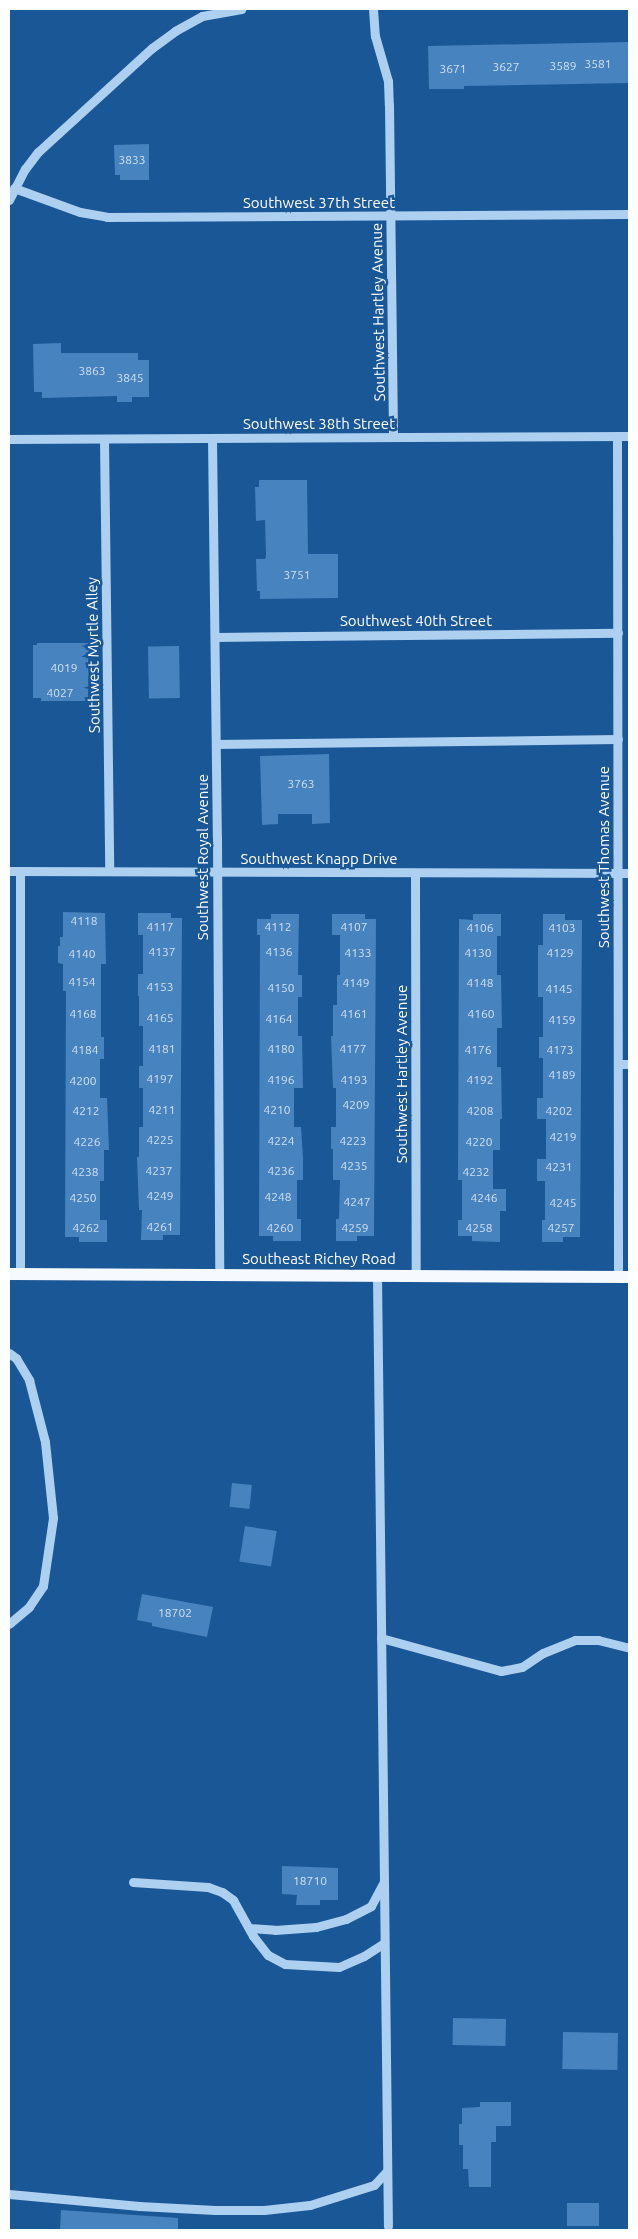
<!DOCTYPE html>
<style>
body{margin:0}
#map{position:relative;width:638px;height:2239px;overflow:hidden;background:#1a5796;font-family:Ubuntu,sans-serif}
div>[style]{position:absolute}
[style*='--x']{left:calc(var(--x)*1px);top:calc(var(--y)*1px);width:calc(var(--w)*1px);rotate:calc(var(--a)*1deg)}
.building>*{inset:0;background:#4783be;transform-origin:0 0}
.minor>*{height:9px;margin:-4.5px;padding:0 4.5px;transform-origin:4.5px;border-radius:4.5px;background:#adcff0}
.major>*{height:12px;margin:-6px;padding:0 6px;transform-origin:6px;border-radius:6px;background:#f6faff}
span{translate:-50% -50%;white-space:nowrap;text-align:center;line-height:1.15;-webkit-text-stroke:5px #1a5796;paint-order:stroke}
.number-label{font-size:12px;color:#d1e0ef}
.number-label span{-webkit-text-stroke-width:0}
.street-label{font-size:15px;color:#fff}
.frame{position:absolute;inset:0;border:10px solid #fff;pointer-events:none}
</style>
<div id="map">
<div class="building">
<div style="clip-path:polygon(629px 42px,629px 83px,464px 86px,464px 89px,429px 89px,428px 46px)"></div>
<div style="clip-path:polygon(149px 144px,149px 180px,120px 180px,120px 175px,115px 175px,114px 145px)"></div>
<div style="clip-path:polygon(61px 343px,61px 353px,138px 353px,138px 360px,149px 360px,149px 397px,132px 397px,132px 402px,117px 402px,117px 396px,42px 398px,42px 392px,34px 392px,33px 344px)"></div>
<div style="clip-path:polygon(259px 480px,307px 480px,308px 554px,338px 554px,338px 598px,260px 599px,260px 591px,257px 591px,256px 559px,265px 559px,266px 556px,265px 520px,256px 521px,255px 487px,259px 487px)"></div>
<div style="clip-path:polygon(37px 643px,89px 643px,88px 701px,41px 701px,41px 698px,33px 698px,33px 645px,37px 645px)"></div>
<div style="left:179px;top:646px;width:52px;height:31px;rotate:89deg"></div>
<div style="clip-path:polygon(329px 754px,330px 823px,312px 824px,312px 814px,278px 814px,278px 824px,262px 825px,260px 756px)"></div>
<div style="clip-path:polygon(63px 912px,105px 913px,106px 964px,101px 964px,101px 1037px,104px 1037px,104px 1059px,100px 1059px,100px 1098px,107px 1098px,109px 1150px,104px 1150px,104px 1181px,100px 1181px,100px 1220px,107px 1220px,107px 1242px,79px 1242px,79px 1237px,65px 1237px,66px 991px,63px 991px,63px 964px,58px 963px,58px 946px,60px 946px,60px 937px,63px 937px)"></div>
<div style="clip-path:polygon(138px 913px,171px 913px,171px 918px,182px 918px,180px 1235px,163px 1235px,163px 1240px,141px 1240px,142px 1210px,139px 1210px,137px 1157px,139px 1157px,139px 1127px,143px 1127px,143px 1088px,139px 1088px,139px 1066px,143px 1066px,143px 1026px,139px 1026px,139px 996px,138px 996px,138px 974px,143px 974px,143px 935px,138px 935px)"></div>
<div style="clip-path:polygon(271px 914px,299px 914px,298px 975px,302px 975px,302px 997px,298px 997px,298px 1036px,302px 1036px,303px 1088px,294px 1088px,294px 1127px,301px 1127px,303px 1158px,303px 1180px,297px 1180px,297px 1219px,301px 1219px,301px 1241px,273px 1241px,273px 1236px,259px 1236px,260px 935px,257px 935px,257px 919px,271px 919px)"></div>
<div style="clip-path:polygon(332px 914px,365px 914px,365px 919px,376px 919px,374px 1236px,357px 1236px,357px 1241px,336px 1241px,336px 1219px,339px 1219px,340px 1180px,333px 1180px,333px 1149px,331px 1149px,331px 1127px,336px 1127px,336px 1088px,333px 1088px,331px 1036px,333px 1036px,333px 1005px,337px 1005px,337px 975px,340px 975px,340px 935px,332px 935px)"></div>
<div style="clip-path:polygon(473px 914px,501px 914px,501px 936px,497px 936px,497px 975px,501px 975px,502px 1028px,497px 1028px,497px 1067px,501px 1067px,502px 1119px,500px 1119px,500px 1150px,493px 1150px,493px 1189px,506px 1189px,506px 1211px,500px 1211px,500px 1242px,472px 1241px,472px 1236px,458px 1236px,458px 1220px,462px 1220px,462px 1180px,458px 1180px,459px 919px,473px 920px)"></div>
<div style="clip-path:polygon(543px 914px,565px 914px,565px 920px,582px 920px,580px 1237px,563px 1237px,563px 1242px,542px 1242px,542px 1220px,545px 1220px,545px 1181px,537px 1181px,537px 1159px,546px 1159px,546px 1119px,537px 1119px,537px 1098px,543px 1098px,543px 1058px,539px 1058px,539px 1037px,543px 1037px,543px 997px,538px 997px,538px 945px,543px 945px)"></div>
<div style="left:232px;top:1483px;width:20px;height:24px;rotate:6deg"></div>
<div style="left:245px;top:1526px;width:32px;height:36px;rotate:9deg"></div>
<div style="clip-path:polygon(142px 1594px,213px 1607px,207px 1637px,152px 1626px,152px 1623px,137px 1620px)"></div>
<div style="clip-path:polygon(282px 1866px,338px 1868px,338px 1900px,320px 1900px,320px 1905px,296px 1905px,297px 1895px,282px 1894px)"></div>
<div style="left:453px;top:2018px;width:53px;height:27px;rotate:1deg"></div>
<div style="left:563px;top:2032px;width:55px;height:37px;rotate:1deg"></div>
<div style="clip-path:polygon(480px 2102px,511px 2102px,511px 2126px,496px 2126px,496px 2142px,491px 2142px,491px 2187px,469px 2187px,468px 2169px,463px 2169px,463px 2145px,459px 2145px,459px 2124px,462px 2124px,462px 2108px,480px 2107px)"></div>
<div style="left:567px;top:2203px;width:32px;height:23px"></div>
<div style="clip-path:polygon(61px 2210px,178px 2218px,178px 2230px,60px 2230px)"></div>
</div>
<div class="minor">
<div style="--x:373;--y:9;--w:27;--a:86"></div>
<div style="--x:375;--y:36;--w:47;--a:73.9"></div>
<div style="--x:388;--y:81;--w:24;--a:88"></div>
<div style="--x:389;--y:105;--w:332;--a:89.3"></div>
<div style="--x:14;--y:188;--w:70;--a:20"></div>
<div style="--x:80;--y:212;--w:27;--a:10"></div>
<div style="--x:107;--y:217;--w:522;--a:-0.33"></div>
<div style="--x:9;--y:200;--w:35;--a:-63"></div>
<div style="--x:25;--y:169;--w:21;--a:-53"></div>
<div style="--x:38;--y:152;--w:154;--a:-42.4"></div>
<div style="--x:152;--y:48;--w:29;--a:-36"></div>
<div style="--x:175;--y:31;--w:31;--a:-29"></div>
<div style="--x:202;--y:16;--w:40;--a:-10"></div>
<div style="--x:617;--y:436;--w:841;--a:89.93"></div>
<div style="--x:212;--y:438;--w:399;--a:89.3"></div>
<div style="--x:217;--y:837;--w:438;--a:89.7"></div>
<div style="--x:9;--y:439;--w:620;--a:-0.28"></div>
<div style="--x:104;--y:439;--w:432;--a:89.3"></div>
<div style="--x:215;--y:637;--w:403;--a:-0.6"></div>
<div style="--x:216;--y:744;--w:402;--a:-0.7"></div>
<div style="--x:9;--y:871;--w:620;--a:0.18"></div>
<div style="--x:20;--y:871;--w:403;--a:90"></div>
<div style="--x:415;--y:873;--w:403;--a:89.9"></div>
<div style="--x:618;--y:1064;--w:11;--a:0"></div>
<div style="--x:377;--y:1275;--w:951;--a:89.34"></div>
<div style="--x:9;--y:1353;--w:9;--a:36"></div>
<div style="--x:16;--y:1358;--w:26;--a:59"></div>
<div style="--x:29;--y:1380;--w:64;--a:75.5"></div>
<div style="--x:45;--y:1442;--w:76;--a:84"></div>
<div style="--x:53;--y:1518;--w:69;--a:98.4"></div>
<div style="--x:43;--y:1586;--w:25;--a:124"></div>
<div style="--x:29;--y:1607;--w:26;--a:140"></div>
<div style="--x:381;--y:1638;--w:124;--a:15.4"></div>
<div style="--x:501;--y:1671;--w:21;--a:-11"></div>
<div style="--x:522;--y:1667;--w:25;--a:-34"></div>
<div style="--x:543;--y:1653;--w:35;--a:-22"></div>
<div style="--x:575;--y:1640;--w:23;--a:0"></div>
<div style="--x:598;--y:1640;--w:32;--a:14"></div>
<div style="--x:133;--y:1882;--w:75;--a:3.8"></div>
<div style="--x:208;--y:1887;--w:15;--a:20"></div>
<div style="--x:222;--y:1892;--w:14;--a:36"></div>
<div style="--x:233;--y:1900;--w:41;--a:60.9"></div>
<div style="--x:253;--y:1936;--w:24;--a:52"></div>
<div style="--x:268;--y:1955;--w:19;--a:28"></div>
<div style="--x:285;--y:1964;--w:54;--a:3.2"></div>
<div style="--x:339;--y:1967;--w:27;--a:-24"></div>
<div style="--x:364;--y:1956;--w:24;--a:-33"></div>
<div style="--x:249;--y:1928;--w:26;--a:4"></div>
<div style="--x:275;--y:1930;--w:41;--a:-4.2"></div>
<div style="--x:316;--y:1927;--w:31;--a:-15"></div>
<div style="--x:346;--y:1919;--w:28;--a:-27"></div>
<div style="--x:371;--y:1906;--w:26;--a:-62"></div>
<div style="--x:9;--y:2194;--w:131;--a:5.3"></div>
<div style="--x:139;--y:2206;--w:76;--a:3"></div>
<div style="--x:215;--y:2210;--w:49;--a:0"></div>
<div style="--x:264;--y:2210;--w:46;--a:-6.2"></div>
<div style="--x:310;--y:2205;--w:67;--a:-17.4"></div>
<div style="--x:374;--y:2185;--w:19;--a:-47"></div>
</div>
<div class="major">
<div style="--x:9;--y:1274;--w:620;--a:0.28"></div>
</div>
<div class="number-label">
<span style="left:598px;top:64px">3581</span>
<span style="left:563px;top:66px">3589</span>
<span style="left:506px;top:67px">3627</span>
<span style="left:453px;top:69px">3671</span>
<span style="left:132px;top:160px">3833</span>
<span style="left:92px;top:371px">3863</span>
<span style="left:130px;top:378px">3845</span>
<span style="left:297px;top:575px">3751</span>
<span style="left:64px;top:668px">4019</span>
<span style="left:60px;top:693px">4027</span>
<span style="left:301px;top:784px">3763</span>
<span style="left:84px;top:921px">4118</span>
<span style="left:160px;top:927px">4117</span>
<span style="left:278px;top:927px">4112</span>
<span style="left:354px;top:927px">4107</span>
<span style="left:480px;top:928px">4106</span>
<span style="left:562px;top:928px">4103</span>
<span style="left:162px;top:952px">4137</span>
<span style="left:279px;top:952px">4136</span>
<span style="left:358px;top:953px">4133</span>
<span style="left:478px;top:953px">4130</span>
<span style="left:560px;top:953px">4129</span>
<span style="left:82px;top:954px">4140</span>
<span style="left:82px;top:982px">4154</span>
<span style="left:356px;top:983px">4149</span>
<span style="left:480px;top:983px">4148</span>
<span style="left:160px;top:987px">4153</span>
<span style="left:281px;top:988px">4150</span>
<span style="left:559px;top:989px">4145</span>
<span style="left:83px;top:1014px">4168</span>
<span style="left:354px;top:1014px">4161</span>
<span style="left:481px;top:1014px">4160</span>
<span style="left:160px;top:1018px">4165</span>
<span style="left:279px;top:1019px">4164</span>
<span style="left:562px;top:1020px">4159</span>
<span style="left:162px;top:1049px">4181</span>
<span style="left:281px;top:1049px">4180</span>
<span style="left:353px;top:1049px">4177</span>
<span style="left:85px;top:1050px">4184</span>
<span style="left:478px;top:1050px">4176</span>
<span style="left:560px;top:1050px">4173</span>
<span style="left:562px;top:1075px">4189</span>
<span style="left:160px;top:1079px">4197</span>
<span style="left:281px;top:1080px">4196</span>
<span style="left:354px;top:1080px">4193</span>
<span style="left:480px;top:1080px">4192</span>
<span style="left:83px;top:1081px">4200</span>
<span style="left:356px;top:1105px">4209</span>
<span style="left:162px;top:1110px">4211</span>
<span style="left:277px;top:1110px">4210</span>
<span style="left:86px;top:1111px">4212</span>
<span style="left:480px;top:1111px">4208</span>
<span style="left:559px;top:1111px">4202</span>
<span style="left:563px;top:1137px">4219</span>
<span style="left:160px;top:1140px">4225</span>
<span style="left:281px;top:1141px">4224</span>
<span style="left:353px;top:1141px">4223</span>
<span style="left:87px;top:1142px">4226</span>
<span style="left:479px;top:1142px">4220</span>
<span style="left:354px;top:1166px">4235</span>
<span style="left:559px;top:1167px">4231</span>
<span style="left:159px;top:1171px">4237</span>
<span style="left:281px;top:1171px">4236</span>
<span style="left:85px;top:1172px">4238</span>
<span style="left:476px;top:1172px">4232</span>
<span style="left:160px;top:1196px">4249</span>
<span style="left:278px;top:1197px">4248</span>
<span style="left:83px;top:1198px">4250</span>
<span style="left:484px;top:1198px">4246</span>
<span style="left:357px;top:1202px">4247</span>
<span style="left:563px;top:1203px">4245</span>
<span style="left:160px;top:1227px">4261</span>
<span style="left:86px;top:1228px">4262</span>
<span style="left:280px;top:1228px">4260</span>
<span style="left:355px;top:1228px">4259</span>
<span style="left:479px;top:1228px">4258</span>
<span style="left:561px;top:1228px">4257</span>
<span style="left:175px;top:1613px">18702</span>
<span style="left:310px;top:1881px">18710</span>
</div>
<div class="street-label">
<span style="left:319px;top:203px">Southwest 37th Street</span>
<span style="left:378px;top:312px;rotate:-91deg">Southwest Hartley Avenue</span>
<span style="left:319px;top:424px">Southwest 38th Street</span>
<span style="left:416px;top:621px">Southwest 40th Street</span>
<span style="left:93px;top:655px;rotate:-91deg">Southwest Myrtle Alley</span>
<span style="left:203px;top:857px;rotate:-90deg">Southwest Royal Avenue</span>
<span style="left:604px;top:857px;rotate:-90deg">Southwest Thomas Avenue</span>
<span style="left:319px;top:859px">Southwest Knapp Drive</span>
<span style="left:402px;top:1074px;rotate:-90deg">Southwest Hartley Avenue</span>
<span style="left:319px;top:1259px">Southeast Richey Road</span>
</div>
<div class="frame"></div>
</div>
